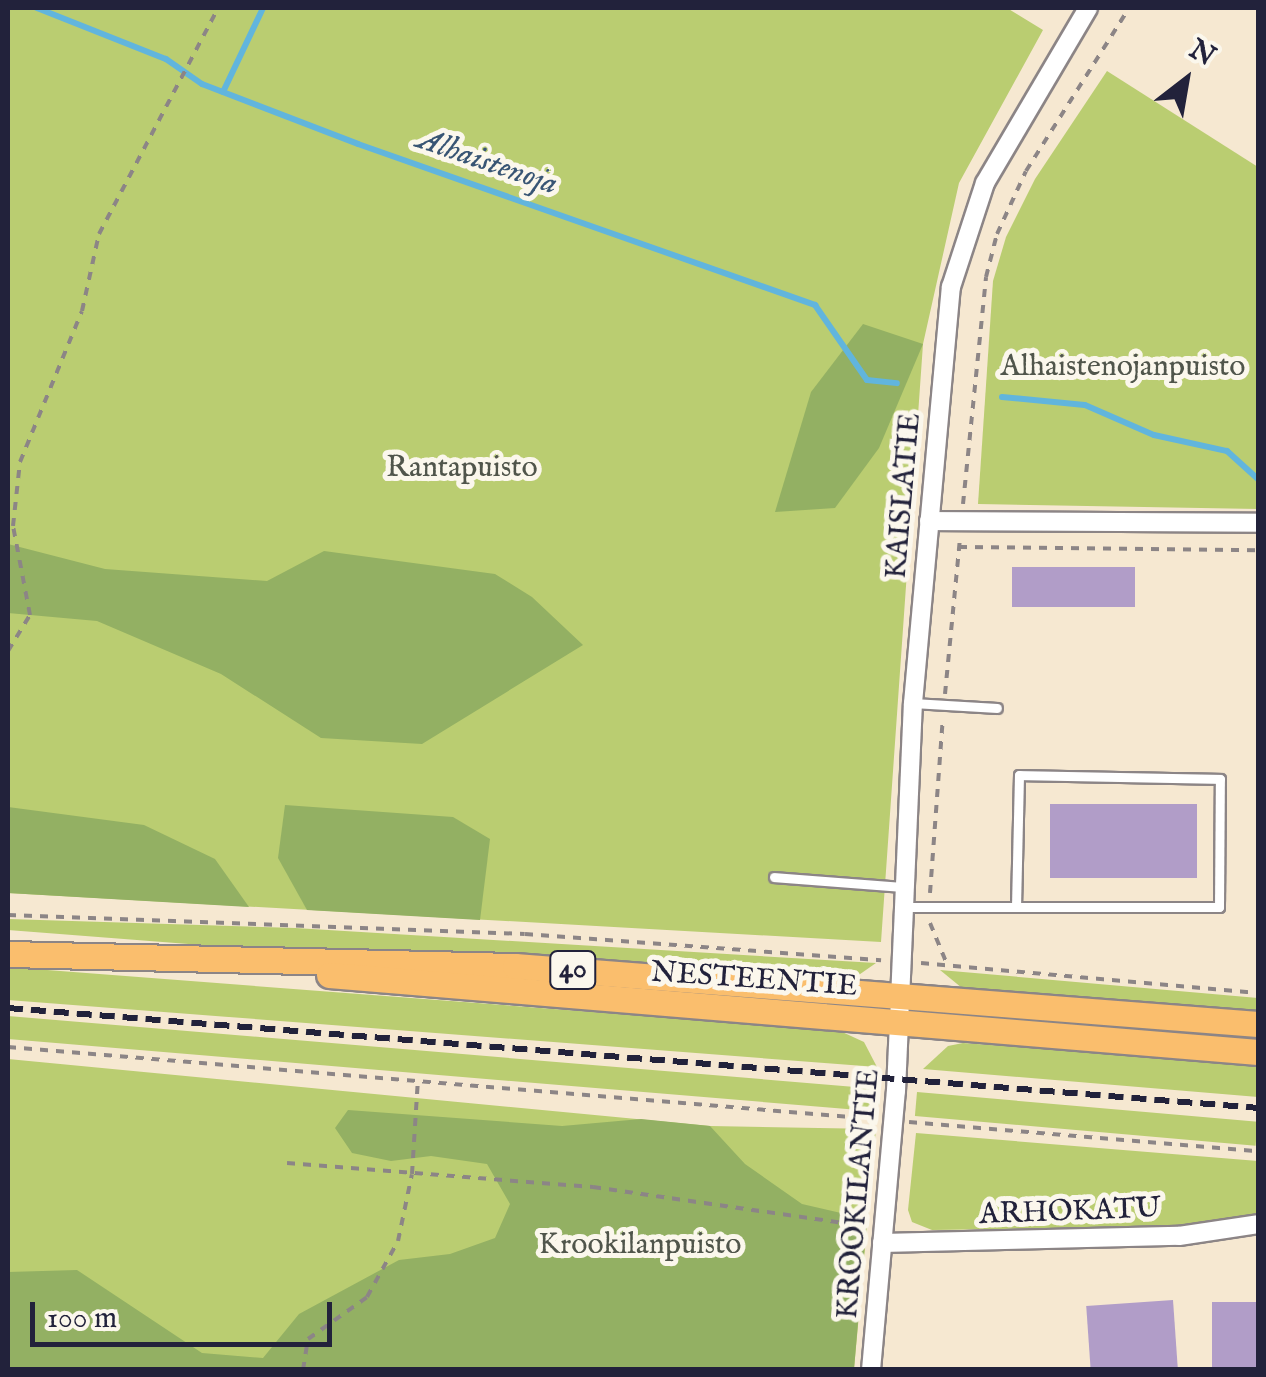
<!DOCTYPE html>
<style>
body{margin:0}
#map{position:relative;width:1266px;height:1377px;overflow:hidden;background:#f6e8d1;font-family:"IM FELL English",serif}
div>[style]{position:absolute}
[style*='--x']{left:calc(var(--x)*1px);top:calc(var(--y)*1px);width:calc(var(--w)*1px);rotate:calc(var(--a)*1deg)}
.green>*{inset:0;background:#bacd71;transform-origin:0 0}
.forest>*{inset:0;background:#93b063}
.stream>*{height:6px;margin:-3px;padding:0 3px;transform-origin:3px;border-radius:3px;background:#61b5dd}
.building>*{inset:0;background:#b19dc8;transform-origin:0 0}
.path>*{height:4px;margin-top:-2px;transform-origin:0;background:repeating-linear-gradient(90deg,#8c8586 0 8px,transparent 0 16px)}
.roads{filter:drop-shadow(2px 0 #8c8586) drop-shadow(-2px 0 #8c8586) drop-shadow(0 2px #8c8586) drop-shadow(0 -2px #8c8586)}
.service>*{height:9px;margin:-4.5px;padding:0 4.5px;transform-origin:4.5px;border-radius:4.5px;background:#fff}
.minor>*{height:18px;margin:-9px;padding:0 9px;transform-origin:9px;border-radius:9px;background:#fff}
.primary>*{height:25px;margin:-12.5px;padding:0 12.5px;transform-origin:12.5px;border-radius:12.5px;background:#fabe6d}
.rail>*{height:6px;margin-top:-3px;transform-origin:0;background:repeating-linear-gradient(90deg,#22223b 0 15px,transparent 0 23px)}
span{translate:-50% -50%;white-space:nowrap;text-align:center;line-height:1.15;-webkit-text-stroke:10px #fbf7ec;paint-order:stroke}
.shield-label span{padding:2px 8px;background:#fbf7ec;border:2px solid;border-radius:8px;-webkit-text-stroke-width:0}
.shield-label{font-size:28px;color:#22223b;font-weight:700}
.park-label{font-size:30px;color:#50554b}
.street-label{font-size:30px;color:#22223b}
.water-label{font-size:32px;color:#385574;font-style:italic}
.frame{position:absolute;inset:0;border:10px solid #22223b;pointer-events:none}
.north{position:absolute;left:1136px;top:30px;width:100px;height:100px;-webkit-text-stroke:8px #fbf7ec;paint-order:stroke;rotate:31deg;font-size:28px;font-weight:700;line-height:40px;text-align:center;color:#22223b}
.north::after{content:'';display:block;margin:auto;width:35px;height:45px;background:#22223b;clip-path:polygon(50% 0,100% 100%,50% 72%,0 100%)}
.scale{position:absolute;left:30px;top:1302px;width:302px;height:45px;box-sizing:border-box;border:5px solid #22223b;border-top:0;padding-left:12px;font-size:30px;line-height:35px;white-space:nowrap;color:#22223b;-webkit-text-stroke:8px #fbf7ec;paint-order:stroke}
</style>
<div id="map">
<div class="green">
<div style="clip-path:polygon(8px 8px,1007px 8px,1043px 30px,959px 183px,923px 344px,881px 942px,8px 893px)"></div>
<div style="clip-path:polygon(1107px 71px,1258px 167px,1258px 509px,978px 504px,993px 281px,1006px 237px,1035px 179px)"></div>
<div style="clip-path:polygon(8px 919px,295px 928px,876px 963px,853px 979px,450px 954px,292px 952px,8px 930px)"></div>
<div style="clip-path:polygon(8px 967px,840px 1031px,864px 1042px,877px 1067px,8px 1000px)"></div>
<div style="clip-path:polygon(940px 970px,1258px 998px,1258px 1019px,962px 988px)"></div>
<div style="clip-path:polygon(8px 1016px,879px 1089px,879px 1104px,871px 1111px,8px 1039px)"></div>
<div style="clip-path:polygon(963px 1043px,1258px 1064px,1258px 1097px,923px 1069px,948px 1046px)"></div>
<div style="clip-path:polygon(8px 1059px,710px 1126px,876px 1129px,854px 1369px,8px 1369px)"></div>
<div style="left:917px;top:1092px;width:342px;height:24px;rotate:5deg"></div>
<div style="clip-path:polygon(916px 1133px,1258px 1161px,1258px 1215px,1191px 1226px,932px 1230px,912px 1222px,908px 1210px)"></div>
</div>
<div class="forest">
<div style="clip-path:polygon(863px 324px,923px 344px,879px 448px,835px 508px,775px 512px,811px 392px)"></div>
<div style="clip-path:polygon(8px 544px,105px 569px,267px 581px,324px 551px,495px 574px,532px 597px,583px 645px,422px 744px,321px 738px,221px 674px,97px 621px,8px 613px)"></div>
<div style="clip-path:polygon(285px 805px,453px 817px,490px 839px,480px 920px,307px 910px,278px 858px)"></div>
<div style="clip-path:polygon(8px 807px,144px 825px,215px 859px,249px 907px,8px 893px)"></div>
<div style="clip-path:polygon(348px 1110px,562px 1126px,641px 1119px,710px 1126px,745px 1164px,802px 1204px,867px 1219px,854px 1369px,8px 1369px,8px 1272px,77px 1270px,202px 1353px,263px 1358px,299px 1314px,399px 1260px,450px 1254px,495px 1238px,510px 1204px,487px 1164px,431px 1156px,391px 1161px,352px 1153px,335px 1128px)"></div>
</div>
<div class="stream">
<div style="--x:37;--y:8;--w:139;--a:21.6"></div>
<div style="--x:166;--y:59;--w:44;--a:34.8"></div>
<div style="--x:202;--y:84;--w:167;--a:21"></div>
<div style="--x:358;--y:144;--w:485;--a:19.4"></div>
<div style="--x:815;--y:305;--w:91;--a:55.3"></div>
<div style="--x:867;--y:380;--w:30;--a:6"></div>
<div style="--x:223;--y:92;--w:93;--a:-64.5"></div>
<div style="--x:1002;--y:397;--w:83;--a:5.5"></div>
<div style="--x:1085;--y:405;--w:75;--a:23.5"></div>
<div style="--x:1154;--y:435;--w:75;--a:12.4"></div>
<div style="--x:1227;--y:451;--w:42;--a:42.1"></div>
</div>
<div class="building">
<div style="left:1012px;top:567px;width:123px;height:40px"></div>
<div style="left:1050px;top:804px;width:147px;height:74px"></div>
<div style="left:1173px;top:1300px;width:70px;height:87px;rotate:86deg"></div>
<div style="left:1258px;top:1302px;width:68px;height:46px;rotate:90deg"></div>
</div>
<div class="path">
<div style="--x:963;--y:504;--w:228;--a:-84.2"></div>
<div style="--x:986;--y:277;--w:44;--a:-75.7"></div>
<div style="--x:997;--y:234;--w:69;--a:-65.3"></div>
<div style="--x:1026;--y:171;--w:193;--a:-57.7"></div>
<div style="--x:959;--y:547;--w:299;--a:0.6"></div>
<div style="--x:8;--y:651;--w:42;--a:-58.6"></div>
<div style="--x:30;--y:615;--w:91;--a:-100.8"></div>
<div style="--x:13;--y:526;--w:64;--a:-83.8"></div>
<div style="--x:20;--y:462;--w:163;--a:-67.7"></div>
<div style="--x:82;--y:311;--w:79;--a:-77.6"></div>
<div style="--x:99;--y:234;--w:255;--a:-62.2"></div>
<div style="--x:945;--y:694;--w:156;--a:-84.5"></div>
<div style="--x:930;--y:893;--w:175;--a:-85.8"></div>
<div style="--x:8;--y:915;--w:517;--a:2.1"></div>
<div style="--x:525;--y:934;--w:357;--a:4.2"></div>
<div style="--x:930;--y:923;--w:44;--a:67.5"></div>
<div style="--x:921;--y:963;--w:338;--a:5.1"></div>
<div style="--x:8;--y:1047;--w:870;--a:4.75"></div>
<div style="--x:909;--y:1122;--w:350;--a:4.8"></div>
<div style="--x:287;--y:1163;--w:307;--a:4.5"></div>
<div style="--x:593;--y:1187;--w:274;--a:8.2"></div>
<div style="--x:303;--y:1370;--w:31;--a:-81"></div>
<div style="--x:308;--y:1339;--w:72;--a:-35.4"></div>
<div style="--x:367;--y:1297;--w:64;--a:-61"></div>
<div style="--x:398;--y:1241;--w:68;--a:-78.2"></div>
<div style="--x:412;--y:1174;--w:95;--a:-86.4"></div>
</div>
<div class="roads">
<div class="service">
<div style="--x:913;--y:703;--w:84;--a:3.4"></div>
<div style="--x:774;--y:877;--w:131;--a:4.4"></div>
<div style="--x:905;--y:907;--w:314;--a:0"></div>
<div style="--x:1219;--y:907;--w:128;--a:-89.6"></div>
<div style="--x:1220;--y:779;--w:201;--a:-178.9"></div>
<div style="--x:1019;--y:775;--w:129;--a:91.3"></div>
</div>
<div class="minor">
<div style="--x:929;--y:521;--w:329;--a:0.3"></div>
<div style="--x:882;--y:1243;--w:297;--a:-1.4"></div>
<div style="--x:1179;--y:1236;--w:80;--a:-8.6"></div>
<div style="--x:871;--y:1370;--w:280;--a:-84.9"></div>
<div style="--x:896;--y:1091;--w:388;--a:-87.5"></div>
<div style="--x:913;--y:703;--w:418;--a:-84.8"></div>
<div style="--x:951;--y:287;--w:109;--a:-71.9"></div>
<div style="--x:985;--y:183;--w:203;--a:-59.5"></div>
</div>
<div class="primary">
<div style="--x:8;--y:954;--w:507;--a:1.36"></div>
<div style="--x:515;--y:966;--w:745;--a:4.46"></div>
<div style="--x:329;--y:975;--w:932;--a:4.74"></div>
</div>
</div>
<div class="rail">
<div style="--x:8;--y:1008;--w:1254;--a:4.57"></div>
</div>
<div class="shield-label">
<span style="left:573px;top:970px">40</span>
</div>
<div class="park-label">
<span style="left:1123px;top:367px">Alhaistenojanpuisto</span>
<span style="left:462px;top:468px">Rantapuisto</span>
<span style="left:640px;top:1245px">Krookilanpuisto</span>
</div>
<div class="street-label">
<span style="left:904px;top:496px;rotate:-85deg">KAISLATIE</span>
<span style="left:754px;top:980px;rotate:4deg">NESTEENTIE</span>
<span style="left:859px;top:1194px;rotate:-85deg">KROOKILANTIE</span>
<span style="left:1070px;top:1212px;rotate:-2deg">ARHOKATU</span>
</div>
<div class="water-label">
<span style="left:487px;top:163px;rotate:19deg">Alhaistenoja</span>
</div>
<div class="frame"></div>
<div class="north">N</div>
<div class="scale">100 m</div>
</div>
